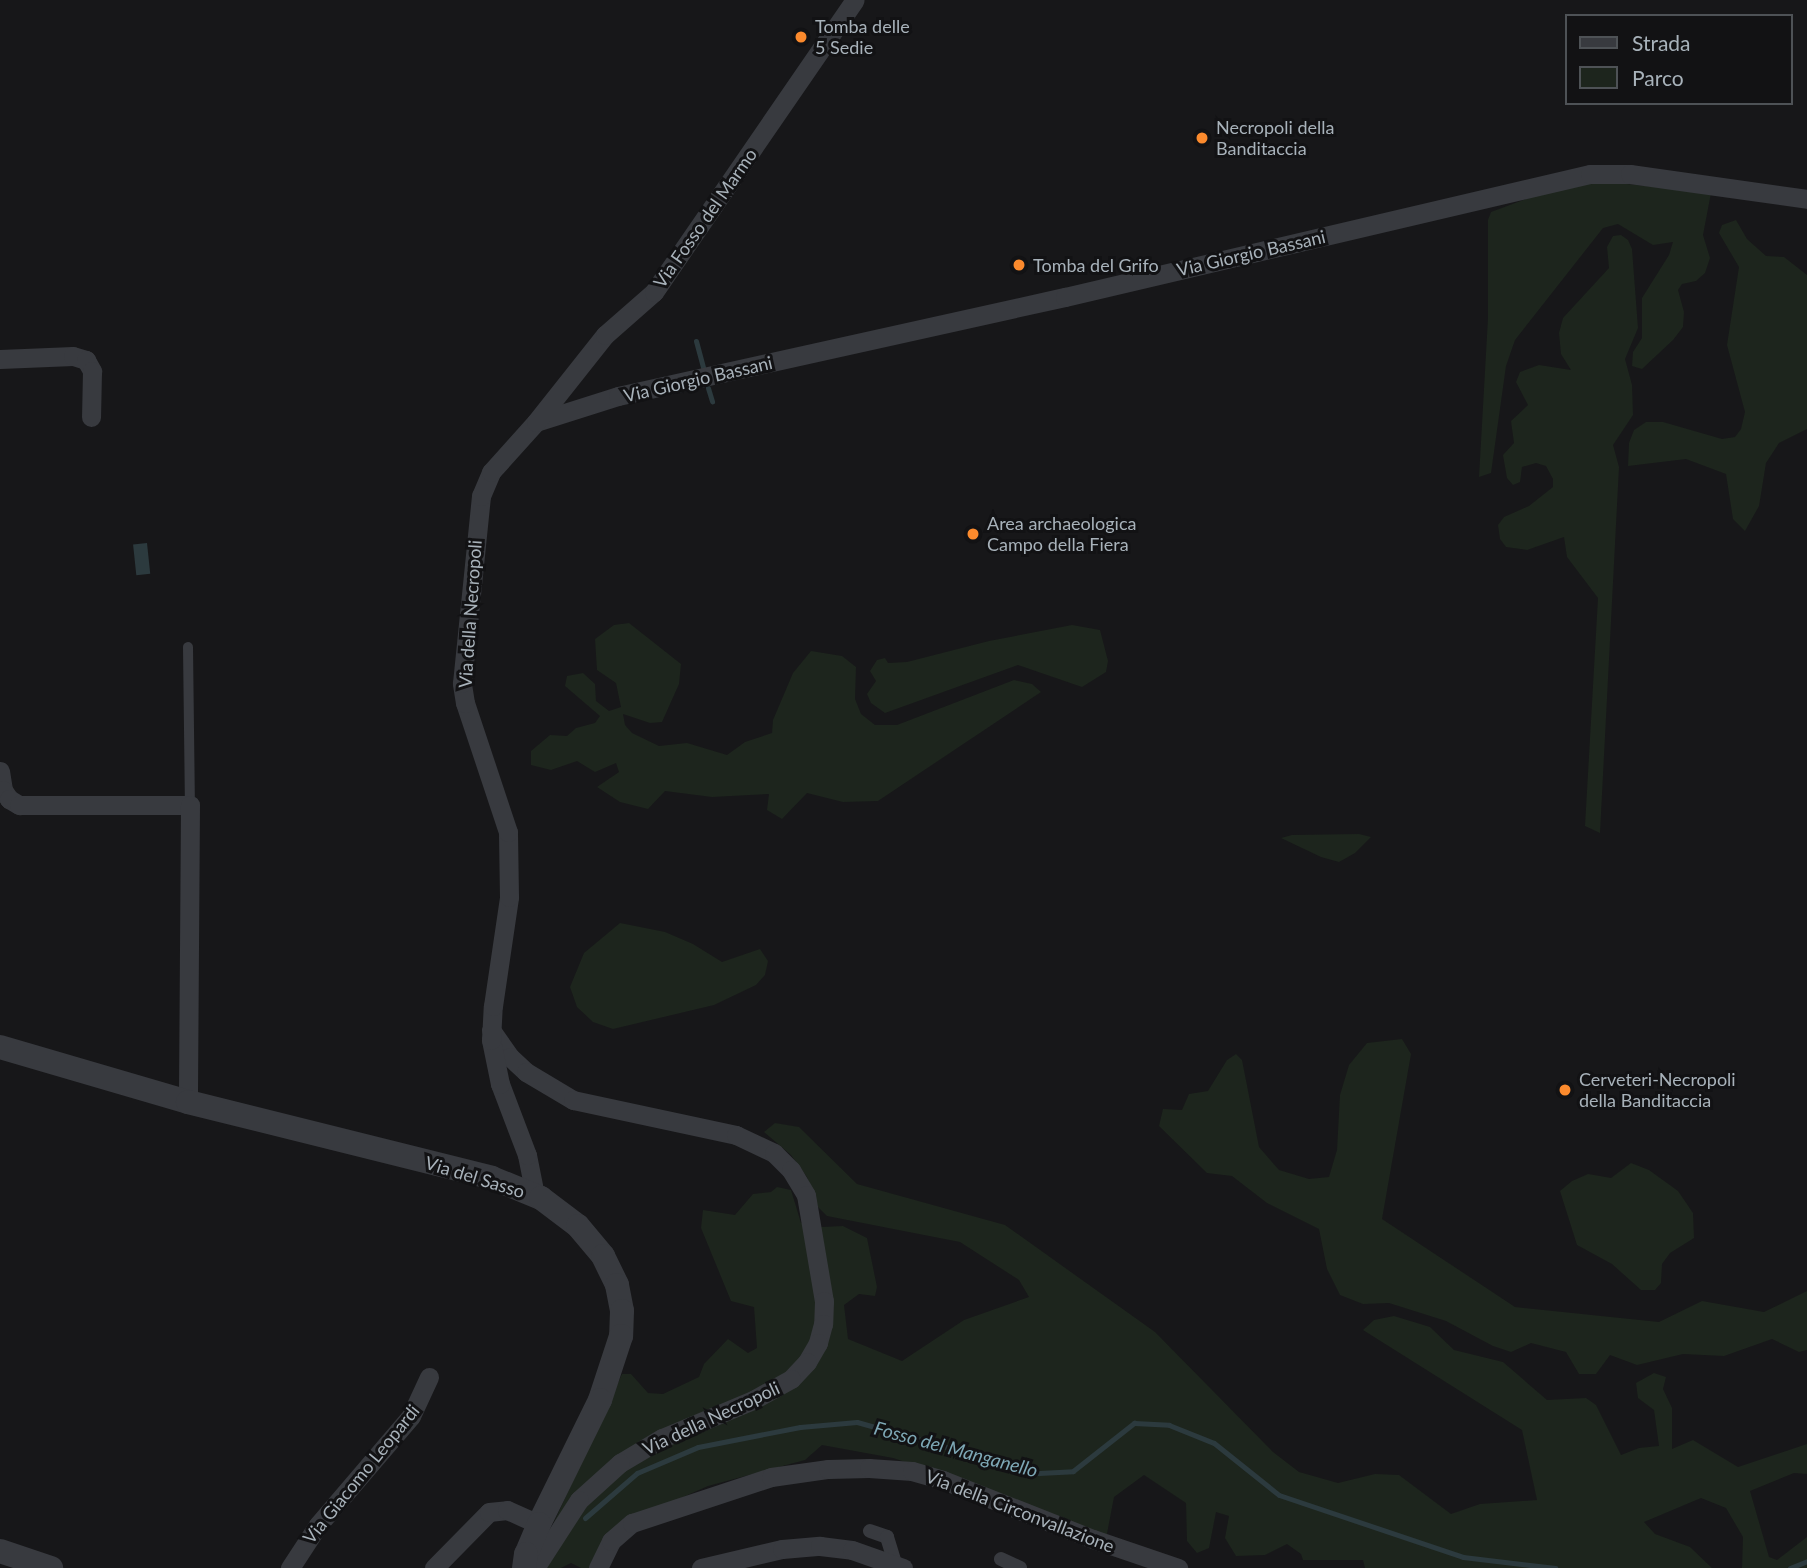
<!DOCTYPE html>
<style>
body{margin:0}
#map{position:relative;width:1807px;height:1568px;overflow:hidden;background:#171719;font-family:Lato,sans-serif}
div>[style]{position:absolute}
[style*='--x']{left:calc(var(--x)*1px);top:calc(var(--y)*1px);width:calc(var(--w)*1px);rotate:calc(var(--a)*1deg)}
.green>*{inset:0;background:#1d251d}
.water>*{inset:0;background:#2c3a3e;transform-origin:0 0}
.stream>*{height:5px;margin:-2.5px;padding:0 2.5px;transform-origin:2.5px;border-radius:2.5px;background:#2c3a3e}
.service>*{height:10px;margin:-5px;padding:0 5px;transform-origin:5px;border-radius:5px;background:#383a3f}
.pedestrian>*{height:14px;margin:-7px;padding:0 7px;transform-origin:7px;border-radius:7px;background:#383a3f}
.minor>*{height:19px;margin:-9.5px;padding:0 9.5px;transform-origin:9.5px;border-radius:9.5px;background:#383a3f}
.tertiary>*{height:24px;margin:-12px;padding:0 12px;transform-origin:12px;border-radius:12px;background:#383a3f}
.dots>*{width:19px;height:19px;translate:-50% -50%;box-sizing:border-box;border:4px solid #121214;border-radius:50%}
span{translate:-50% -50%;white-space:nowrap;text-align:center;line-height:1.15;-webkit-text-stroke:6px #121214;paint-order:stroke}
.poi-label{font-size:18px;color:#a8b2ba}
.left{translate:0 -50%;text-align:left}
.street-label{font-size:18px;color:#a8b2ba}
.water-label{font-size:19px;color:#7ea8b6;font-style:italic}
.legend{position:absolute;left:1565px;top:14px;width:228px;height:91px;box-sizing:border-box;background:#121214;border:2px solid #4e5256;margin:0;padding:9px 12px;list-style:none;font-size:21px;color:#a8b2ba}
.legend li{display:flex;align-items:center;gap:14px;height:35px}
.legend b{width:35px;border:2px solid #4e5256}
</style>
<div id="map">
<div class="green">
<div style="clip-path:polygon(1599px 181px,1711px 193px,1703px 235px,1710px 258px,1705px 273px,1696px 281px,1682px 284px,1678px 290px,1684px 312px,1683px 327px,1673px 340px,1642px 369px,1632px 366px,1633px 352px,1642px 338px,1642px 298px,1669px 255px,1673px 242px,1653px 245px,1618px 224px,1603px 228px,1515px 340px,1506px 366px,1491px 473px,1479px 477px,1488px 318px,1488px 220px,1491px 212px,1539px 194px)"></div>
<div style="clip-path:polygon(1736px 220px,1747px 239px,1766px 256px,1784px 257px,1807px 275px,1807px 429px,1779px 443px,1766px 463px,1759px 506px,1745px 531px,1733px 519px,1726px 474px,1686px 459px,1628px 466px,1629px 443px,1634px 430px,1646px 422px,1663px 422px,1722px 439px,1735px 437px,1741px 429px,1745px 412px,1727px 345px,1739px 267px,1719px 233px,1722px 225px)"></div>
<div style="clip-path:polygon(1621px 235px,1628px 240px,1632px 249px,1638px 328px,1625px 359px,1632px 385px,1633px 415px,1613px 445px,1619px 467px,1600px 833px,1585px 826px,1598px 598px,1567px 557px,1564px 537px,1527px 550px,1506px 547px,1500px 539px,1498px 525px,1504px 517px,1529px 506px,1553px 487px,1553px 479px,1546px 466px,1536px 463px,1522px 467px,1520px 482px,1513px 485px,1507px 478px,1503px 455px,1514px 443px,1511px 421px,1528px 405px,1516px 382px,1520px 372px,1539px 365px,1571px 370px,1561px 354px,1559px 333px,1563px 318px,1609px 268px,1607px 247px,1613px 236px)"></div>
<div style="clip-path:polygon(629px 623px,681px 664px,679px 684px,662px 722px,650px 723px,623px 714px,625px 725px,632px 733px,659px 746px,687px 743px,727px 755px,745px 742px,772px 733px,773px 720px,793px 673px,811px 651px,842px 656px,856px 667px,855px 699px,861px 714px,875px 725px,897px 725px,1014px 680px,1032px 684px,1041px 692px,878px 801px,843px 802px,807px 793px,782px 819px,767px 810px,769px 794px,712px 797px,665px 791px,648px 809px,620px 802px,597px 787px,619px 772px,616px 763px,595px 772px,577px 761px,551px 770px,531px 765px,531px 751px,550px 735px,567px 736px,576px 728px,595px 723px,600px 716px,565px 686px,567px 676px,583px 673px,595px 684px,596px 701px,609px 711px,621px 707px,616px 683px,597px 670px,595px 639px,614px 625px)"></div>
<div style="clip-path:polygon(1072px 625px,1100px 630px,1108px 661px,1106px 672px,1082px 687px,1018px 665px,885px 713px,871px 703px,867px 694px,876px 681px,870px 671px,877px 660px,885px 658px,888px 663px,907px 662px,989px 641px)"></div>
<div style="clip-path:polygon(1359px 834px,1371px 837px,1355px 853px,1339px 862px,1321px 857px,1281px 838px,1292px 835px)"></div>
<div style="clip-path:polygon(620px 923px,665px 932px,693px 944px,722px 962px,760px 949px,768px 961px,765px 975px,756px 985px,714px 1005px,613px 1029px,593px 1022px,577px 1007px,570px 987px,584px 953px)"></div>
<div style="clip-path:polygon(1402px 1039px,1411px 1054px,1382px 1219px,1515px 1307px,1659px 1322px,1702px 1301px,1764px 1312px,1807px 1291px,1807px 1350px,1799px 1352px,1772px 1339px,1724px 1356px,1683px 1354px,1637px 1365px,1610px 1355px,1596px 1374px,1579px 1374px,1566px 1352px,1531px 1343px,1511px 1352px,1493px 1346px,1446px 1321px,1389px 1303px,1363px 1304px,1340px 1295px,1327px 1269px,1319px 1229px,1267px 1203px,1232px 1176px,1207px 1173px,1159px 1126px,1163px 1109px,1182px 1110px,1189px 1094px,1208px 1091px,1227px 1060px,1236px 1054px,1242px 1060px,1259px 1147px,1279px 1170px,1309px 1179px,1329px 1177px,1337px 1150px,1340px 1095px,1349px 1065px,1367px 1043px)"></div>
<div style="clip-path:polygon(775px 1123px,799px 1127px,857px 1184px,1005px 1225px,1155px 1332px,1273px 1452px,1299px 1472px,1338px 1483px,1375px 1474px,1399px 1475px,1451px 1514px,1480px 1504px,1537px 1500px,1522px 1430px,1363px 1330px,1374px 1320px,1394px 1316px,1430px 1327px,1454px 1350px,1503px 1362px,1547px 1400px,1586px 1398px,1596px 1405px,1621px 1455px,1639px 1448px,1659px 1446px,1654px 1410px,1638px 1398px,1636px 1383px,1654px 1373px,1666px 1377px,1663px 1389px,1672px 1408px,1672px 1449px,1693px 1440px,1738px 1467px,1807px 1444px,1807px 1474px,1794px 1473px,1750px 1491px,1769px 1557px,1777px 1560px,1807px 1537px,1807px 1568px,1742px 1568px,1743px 1537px,1726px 1508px,1701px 1498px,1644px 1522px,1655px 1534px,1690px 1547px,1712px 1568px,1365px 1568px,1363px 1560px,1303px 1560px,1301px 1554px,1287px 1544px,1265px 1555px,1236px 1556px,1225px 1538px,1229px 1516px,1216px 1512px,1209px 1548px,1197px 1553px,1187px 1541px,1186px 1503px,1144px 1475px,1114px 1497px,1106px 1539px,955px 1478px,893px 1458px,822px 1445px,805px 1460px,708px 1486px,647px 1513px,600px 1568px,581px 1568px,571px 1563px,561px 1568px,539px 1568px,538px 1557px,622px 1374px,631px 1374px,648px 1393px,663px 1394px,699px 1377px,704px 1364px,728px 1339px,748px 1353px,757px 1348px,754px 1307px,731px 1301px,701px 1228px,703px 1210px,735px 1215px,753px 1194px,771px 1192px,777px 1187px,791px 1190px,801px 1223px,822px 1227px,843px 1226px,867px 1238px,877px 1287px,875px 1296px,859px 1294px,844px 1305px,848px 1339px,902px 1361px,964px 1320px,1029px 1297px,1019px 1280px,960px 1242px,827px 1216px,818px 1207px,807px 1177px,791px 1155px,764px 1132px)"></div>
<div style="clip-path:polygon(1631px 1163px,1649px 1170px,1678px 1191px,1693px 1213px,1694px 1238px,1670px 1253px,1662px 1264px,1661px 1283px,1655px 1290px,1641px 1290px,1612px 1264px,1577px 1245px,1560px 1191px,1572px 1181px,1588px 1174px,1611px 1178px)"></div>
</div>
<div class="water">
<div style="left:147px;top:543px;width:31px;height:14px;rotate:84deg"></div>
</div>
<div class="stream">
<div style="--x:696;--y:341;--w:31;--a:75"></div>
<div style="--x:708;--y:388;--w:14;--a:73"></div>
<div style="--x:585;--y:1518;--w:69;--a:-40.9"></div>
<div style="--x:637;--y:1473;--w:66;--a:-23.1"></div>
<div style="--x:698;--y:1447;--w:104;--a:-11.1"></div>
<div style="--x:800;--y:1427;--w:57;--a:-5"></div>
<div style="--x:857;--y:1422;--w:189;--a:15.7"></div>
<div style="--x:1039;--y:1473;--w:34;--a:-3"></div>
<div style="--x:1073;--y:1471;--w:78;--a:-38.2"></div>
<div style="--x:1134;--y:1423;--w:35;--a:3"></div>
<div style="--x:1169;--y:1425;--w:48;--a:21.8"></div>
<div style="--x:1214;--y:1443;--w:83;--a:38.7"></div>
<div style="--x:1279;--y:1495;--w:194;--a:18.6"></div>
<div style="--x:1463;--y:1557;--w:93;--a:6.8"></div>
<div style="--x:1790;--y:1568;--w:18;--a:-22"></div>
</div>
<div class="service">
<div style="--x:188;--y:647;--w:158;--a:89.3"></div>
</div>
<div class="pedestrian">
<div style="--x:870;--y:1531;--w:18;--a:19"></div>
<div style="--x:887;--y:1537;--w:28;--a:73"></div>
<div style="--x:1001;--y:1559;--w:21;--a:25"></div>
</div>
<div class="minor">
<div style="--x:0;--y:359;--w:73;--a:-2.4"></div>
<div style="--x:73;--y:356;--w:14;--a:17"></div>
<div style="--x:86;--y:360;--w:13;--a:61"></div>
<div style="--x:92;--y:371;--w:46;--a:91.2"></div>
<div style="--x:536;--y:422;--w:86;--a:-17.6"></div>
<div style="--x:618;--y:396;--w:458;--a:-12.5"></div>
<div style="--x:1065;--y:297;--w:539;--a:-13.19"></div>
<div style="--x:1590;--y:174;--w:40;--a:0"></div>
<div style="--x:1630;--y:174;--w:179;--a:8"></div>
<div style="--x:0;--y:771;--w:19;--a:81"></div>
<div style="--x:3;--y:790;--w:11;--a:56"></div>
<div style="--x:9;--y:799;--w:12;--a:31"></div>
<div style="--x:19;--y:805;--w:171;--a:0"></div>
<div style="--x:190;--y:805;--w:297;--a:90.4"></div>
<div style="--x:491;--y:1030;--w:33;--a:55"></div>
<div style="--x:510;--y:1057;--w:22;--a:43"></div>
<div style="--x:526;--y:1072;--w:55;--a:30.8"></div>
<div style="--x:573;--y:1100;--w:167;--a:12.1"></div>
<div style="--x:736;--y:1135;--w:42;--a:25.3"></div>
<div style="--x:774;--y:1153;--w:24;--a:45"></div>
<div style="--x:791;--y:1170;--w:29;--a:59"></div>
<div style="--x:806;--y:1195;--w:108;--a:80.4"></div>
<div style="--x:824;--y:1301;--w:23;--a:92"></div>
<div style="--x:823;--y:1324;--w:20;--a:105"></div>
<div style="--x:818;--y:1343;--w:22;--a:120"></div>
<div style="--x:807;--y:1362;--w:23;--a:133"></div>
<div style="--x:791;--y:1379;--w:43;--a:151.1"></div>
<div style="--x:753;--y:1400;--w:99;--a:157.3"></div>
<div style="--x:662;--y:1438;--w:49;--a:149.2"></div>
<div style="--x:620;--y:1463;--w:55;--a:137.9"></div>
<div style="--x:579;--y:1500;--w:81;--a:122.9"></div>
<div style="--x:535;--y:1195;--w:41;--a:-101.3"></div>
<div style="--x:527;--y:1155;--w:76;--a:-110.8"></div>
<div style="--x:500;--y:1084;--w:45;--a:-101.6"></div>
<div style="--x:491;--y:1040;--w:34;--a:-87"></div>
<div style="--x:493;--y:1006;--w:110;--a:-81.6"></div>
<div style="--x:509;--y:897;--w:65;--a:-90.9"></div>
<div style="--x:508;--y:832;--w:136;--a:-108.4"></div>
<div style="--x:465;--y:703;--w:20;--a:-99"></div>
<div style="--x:462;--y:683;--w:188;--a:-84.2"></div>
<div style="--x:481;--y:496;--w:26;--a:-67"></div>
<div style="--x:491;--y:472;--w:67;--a:-48"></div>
<div style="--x:536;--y:422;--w:111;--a:-51.6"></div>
<div style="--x:605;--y:335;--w:65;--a:-41.3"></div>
<div style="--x:654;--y:292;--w:354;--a:-55.5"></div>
<div style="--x:290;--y:1568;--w:51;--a:-56.9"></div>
<div style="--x:318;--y:1525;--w:143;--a:-49.5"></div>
<div style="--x:411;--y:1416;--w:43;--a:-65.2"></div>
<div style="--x:434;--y:1568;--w:78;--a:-45.5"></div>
<div style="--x:489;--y:1512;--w:18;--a:-6"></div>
<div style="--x:507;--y:1510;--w:35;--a:24"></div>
<div style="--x:598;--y:1568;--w:30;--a:-64"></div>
<div style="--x:611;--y:1541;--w:28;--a:-41"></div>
<div style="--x:632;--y:1523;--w:146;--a:-18.3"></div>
<div style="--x:771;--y:1477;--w:58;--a:-8"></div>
<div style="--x:828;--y:1469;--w:41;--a:-1.4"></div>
<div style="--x:869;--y:1468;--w:43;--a:4"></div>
<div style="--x:912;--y:1471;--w:32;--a:16"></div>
<div style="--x:943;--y:1480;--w:161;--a:21.5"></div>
<div style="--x:1093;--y:1539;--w:90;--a:18.8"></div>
<div style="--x:701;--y:1568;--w:83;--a:-13.2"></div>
<div style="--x:782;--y:1549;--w:38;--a:-5"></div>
<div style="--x:820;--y:1546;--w:32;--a:7"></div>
<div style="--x:852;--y:1550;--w:54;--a:19.4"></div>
</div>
<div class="tertiary">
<div style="--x:0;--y:1047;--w:196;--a:16.3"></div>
<div style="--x:188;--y:1102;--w:313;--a:14"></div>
<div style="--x:492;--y:1178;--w:53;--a:22.2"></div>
<div style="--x:541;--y:1198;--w:46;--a:37.1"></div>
<div style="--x:578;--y:1226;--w:39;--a:50"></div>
<div style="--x:603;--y:1256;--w:32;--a:64"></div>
<div style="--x:617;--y:1285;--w:26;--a:79"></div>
<div style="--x:622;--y:1311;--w:25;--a:92"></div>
<div style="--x:621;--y:1336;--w:67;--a:108.2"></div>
<div style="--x:600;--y:1400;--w:138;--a:116.2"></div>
<div style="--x:539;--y:1524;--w:33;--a:113"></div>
<div style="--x:526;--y:1554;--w:14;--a:98"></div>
<div style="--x:0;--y:1551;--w:54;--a:18.4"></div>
</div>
<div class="dots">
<div style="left:801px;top:37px;background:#fb8a2d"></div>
<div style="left:1202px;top:138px;background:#fb8a2d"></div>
<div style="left:1019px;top:265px;background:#fb8a2d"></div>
<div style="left:973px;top:534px;background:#fb8a2d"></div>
<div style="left:1565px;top:1090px;background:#fb8a2d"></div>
</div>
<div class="poi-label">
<span class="left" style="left:815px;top:37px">Tomba delle<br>5 Sedie</span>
<span class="left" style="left:1216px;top:138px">Necropoli della<br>Banditaccia</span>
<span class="left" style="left:1033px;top:265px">Tomba del Grifo</span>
<span class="left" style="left:987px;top:534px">Area archaeologica<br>Campo della Fiera</span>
<span class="left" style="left:1579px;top:1090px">Cerveteri-Necropoli<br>della Banditaccia</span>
</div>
<div class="street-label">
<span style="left:705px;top:218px;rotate:-55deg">Via Fosso del Marmo</span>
<span style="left:1251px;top:253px;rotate:-13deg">Via Giorgio Bassani</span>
<span style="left:698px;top:379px;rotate:-13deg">Via Giorgio Bassani</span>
<span style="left:470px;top:614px;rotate:-86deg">Via della Necropoli</span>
<span style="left:475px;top:1177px;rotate:17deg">Via del Sasso</span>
<span style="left:711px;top:1418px;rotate:-25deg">Via della Necropoli</span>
<span style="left:361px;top:1474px;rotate:-51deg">Via Giacomo Leopardi</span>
<span style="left:1020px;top:1511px;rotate:21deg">Via della Circonvallazione</span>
</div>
<div class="water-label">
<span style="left:956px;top:1449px;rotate:15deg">Fosso del Manganello</span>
</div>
<ul class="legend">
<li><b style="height:9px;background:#383a3f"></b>Strada</li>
<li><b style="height:19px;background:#1d251d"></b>Parco</li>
</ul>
</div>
